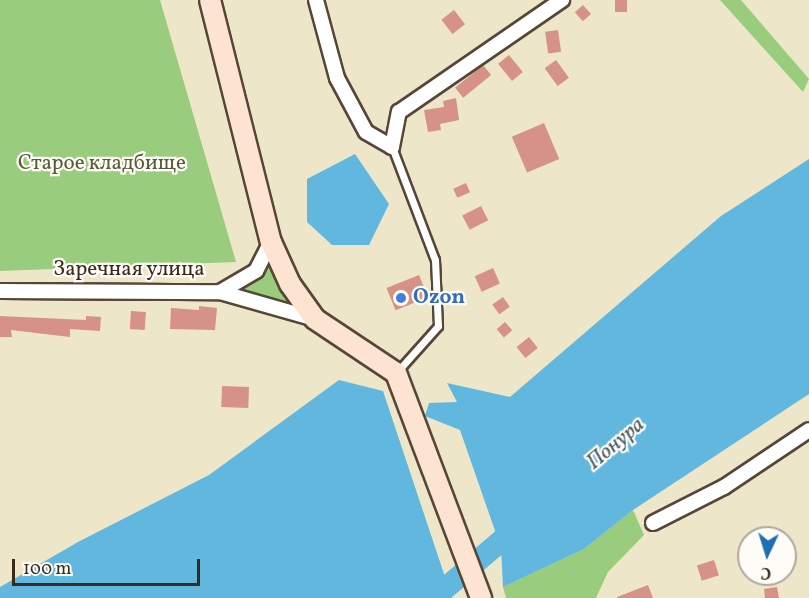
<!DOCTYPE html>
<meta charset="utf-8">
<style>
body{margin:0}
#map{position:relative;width:809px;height:598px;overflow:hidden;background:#ede6c9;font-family:Vollkorn,serif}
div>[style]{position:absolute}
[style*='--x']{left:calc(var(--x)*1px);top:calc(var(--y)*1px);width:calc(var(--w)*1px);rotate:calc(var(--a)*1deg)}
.green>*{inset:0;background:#99cc7d}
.water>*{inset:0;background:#61b7de}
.river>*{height:22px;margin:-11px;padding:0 11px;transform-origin:11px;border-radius:11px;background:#61b7de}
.building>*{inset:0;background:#d69286;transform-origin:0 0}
.roads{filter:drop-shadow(2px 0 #564638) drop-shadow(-2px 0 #564638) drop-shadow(0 2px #564638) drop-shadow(0 -2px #564638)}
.lane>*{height:7px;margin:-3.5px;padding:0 3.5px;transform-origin:3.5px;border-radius:3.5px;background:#fff}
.street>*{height:14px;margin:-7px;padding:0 7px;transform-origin:7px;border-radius:7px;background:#fff}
.secondary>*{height:20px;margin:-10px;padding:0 10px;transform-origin:10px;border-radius:10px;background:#fde4d1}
.dots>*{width:16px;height:16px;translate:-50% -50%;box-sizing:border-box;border:3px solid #fdfcf7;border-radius:50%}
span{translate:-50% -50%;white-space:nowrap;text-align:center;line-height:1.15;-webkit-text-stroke:4.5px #fdfcf7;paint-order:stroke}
.park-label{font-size:21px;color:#575b3a}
.street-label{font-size:21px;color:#3b2a1e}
.shop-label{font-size:21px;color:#366cbe;font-weight:700}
.left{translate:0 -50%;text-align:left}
.water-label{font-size:22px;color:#485b61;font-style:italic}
.north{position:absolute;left:737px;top:526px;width:60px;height:60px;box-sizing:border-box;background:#fdfcf7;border:2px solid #afa8a0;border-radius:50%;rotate:184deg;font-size:16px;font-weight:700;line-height:24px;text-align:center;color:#3b2a1e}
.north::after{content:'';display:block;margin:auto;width:21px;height:27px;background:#1f6fb2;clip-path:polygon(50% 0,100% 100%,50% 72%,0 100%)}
.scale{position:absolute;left:12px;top:559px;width:188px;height:27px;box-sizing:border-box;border:3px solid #3b2a1e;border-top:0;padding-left:8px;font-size:18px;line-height:21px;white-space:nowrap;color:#3b2a1e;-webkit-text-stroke:4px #fdfcf7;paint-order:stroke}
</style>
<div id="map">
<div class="green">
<div style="clip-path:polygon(0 0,160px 0,236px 262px,0 271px)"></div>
<div style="clip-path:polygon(720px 0,741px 0,809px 79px,803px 92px)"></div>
<div style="clip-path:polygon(271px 242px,315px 319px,220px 292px,256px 271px)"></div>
<div style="clip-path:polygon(633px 510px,644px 535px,608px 572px,596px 598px,506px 598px,503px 587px,584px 549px)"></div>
</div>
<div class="water">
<div style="clip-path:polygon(355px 154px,389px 204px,369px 245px,332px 245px,307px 222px,307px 179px)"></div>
<div style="clip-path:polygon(809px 159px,809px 394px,633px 510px,584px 549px,503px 587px,501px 548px,460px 430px,425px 416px,429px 403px,457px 402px,447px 383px,510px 397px,721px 216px)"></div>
<div style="clip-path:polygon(339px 380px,383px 391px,452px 598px,0 598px,0 587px,78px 542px,209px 475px)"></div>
</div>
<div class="river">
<div style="--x:434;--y:598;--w:116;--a:-40.4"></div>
</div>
<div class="building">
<div style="left:615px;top:0;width:12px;height:12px"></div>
<div style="left:583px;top:5px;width:12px;height:11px;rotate:48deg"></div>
<div style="left:454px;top:10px;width:18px;height:16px;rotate:52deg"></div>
<div style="left:558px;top:30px;width:22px;height:13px;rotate:82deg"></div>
<div style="left:509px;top:55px;width:22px;height:14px;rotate:51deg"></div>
<div style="left:556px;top:60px;width:22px;height:14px;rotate:54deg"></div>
<div style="left:483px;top:65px;width:13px;height:36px;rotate:51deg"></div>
<div style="clip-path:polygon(456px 98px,459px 120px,440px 124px,441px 130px,428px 132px,424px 110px,444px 107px,443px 101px)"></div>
<div style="left:544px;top:123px;width:39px;height:35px;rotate:67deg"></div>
<div style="left:466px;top:183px;width:10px;height:14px;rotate:66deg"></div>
<div style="left:481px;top:206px;width:16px;height:21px;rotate:63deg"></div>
<div style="left:493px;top:268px;width:17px;height:20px;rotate:66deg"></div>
<div style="left:419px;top:275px;width:24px;height:35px;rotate:68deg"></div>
<div style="left:503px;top:297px;width:12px;height:13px;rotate:55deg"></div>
<div style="clip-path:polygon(199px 306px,217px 308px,215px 330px,170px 329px,171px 308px,199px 310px)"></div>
<div style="left:131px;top:311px;width:15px;height:18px;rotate:4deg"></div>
<div style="clip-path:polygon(0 316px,86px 320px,86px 316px,101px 317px,100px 331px,70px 329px,70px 337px,11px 330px,12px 337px,0 337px)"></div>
<div style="left:505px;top:322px;width:11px;height:11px;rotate:49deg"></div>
<div style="left:529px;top:337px;width:14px;height:16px;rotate:51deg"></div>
<div style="left:222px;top:386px;width:27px;height:21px;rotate:2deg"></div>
<div style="left:714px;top:560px;width:16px;height:18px;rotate:72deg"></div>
<div style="clip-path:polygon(648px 585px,653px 598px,617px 598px,617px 597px)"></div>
<div style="clip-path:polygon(777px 587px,779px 598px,765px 598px,764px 589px)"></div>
</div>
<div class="roads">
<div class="lane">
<div style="--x:392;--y:147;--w:121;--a:69.2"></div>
<div style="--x:435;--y:260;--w:66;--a:87.4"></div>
<div style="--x:438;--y:326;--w:63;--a:131.8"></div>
</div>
<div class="street">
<div style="--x:316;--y:0;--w:81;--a:74.9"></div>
<div style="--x:337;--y:78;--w:61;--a:61.8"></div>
<div style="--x:366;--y:132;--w:30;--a:30"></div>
<div style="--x:392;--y:147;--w:36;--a:-79"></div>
<div style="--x:399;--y:112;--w:198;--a:-34.5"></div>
<div style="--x:0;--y:291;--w:220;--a:0.3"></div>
<div style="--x:220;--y:292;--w:42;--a:-30.3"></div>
<div style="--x:256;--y:271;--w:33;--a:-63"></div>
<div style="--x:220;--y:292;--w:99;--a:15.9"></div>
<div style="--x:653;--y:523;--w:80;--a:-26.9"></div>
<div style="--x:724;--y:487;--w:102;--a:-33.8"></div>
</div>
<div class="secondary">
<div style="--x:210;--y:0;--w:250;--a:75.9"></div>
<div style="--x:271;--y:242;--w:46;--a:65.7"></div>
<div style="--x:290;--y:284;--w:43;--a:54.5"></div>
<div style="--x:315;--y:319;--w:97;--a:33.7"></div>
<div style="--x:396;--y:373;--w:241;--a:69.3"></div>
</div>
</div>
<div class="dots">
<div style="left:401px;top:298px;background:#3f7fe0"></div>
</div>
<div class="park-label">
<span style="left:102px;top:164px">Старое кладбище</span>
</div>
<div class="street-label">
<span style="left:129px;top:270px">Заречная улица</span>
</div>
<div class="shop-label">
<span class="left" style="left:413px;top:298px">Ozon</span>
</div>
<div class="water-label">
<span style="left:616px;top:444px;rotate:-40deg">Понура</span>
</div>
<div class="north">С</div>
<div class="scale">100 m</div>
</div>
